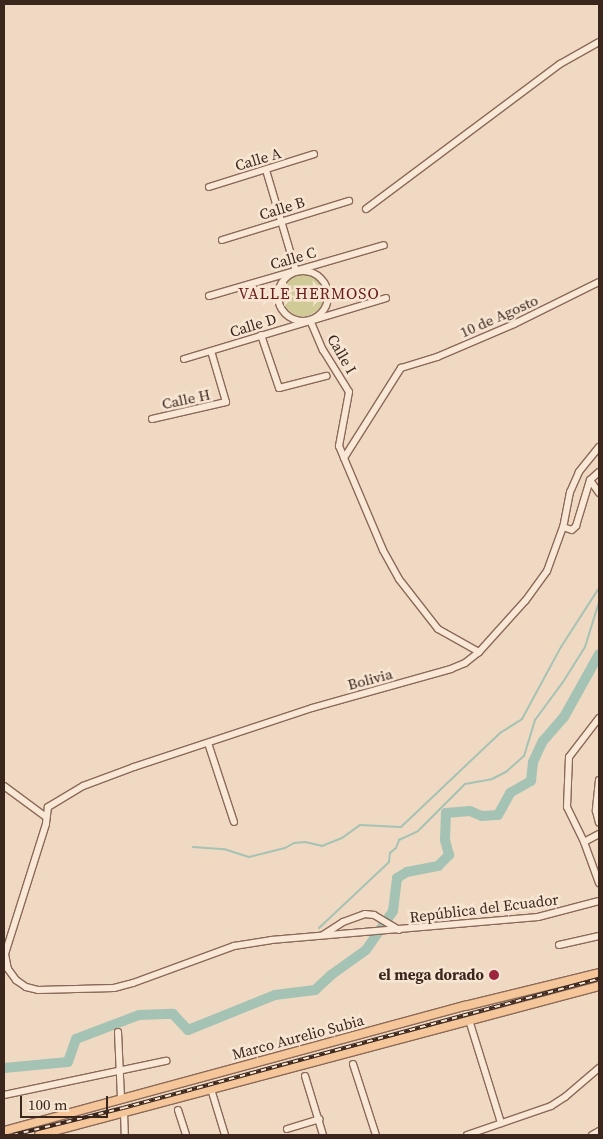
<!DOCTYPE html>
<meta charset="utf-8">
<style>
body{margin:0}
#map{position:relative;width:603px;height:1139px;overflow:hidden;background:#f0d9c2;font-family:"Source Serif 4",serif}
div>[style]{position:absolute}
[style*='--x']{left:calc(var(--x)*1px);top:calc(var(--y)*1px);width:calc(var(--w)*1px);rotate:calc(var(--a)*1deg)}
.green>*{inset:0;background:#cfca96}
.round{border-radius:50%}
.stream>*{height:2px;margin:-1px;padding:0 1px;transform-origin:1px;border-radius:1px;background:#a5c3b4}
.river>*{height:10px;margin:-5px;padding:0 5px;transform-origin:5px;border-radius:5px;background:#a5c3b4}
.roads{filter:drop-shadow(1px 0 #8b6959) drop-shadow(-1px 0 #8b6959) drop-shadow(0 1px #8b6959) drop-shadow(0 -1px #8b6959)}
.minor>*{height:6px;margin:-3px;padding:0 3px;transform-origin:3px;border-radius:3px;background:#fae8d6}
.minor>.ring{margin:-3px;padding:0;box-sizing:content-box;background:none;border:6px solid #fae8d6;border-radius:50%}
.major>*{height:8px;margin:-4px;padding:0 4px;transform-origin:4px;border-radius:4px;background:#f5c699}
.rail>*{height:4px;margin-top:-2px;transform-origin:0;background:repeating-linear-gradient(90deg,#f7e5d2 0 5.5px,#3a261d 0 11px);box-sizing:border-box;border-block:1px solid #3a261d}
.dots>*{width:14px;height:14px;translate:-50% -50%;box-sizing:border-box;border:2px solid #f7e5d2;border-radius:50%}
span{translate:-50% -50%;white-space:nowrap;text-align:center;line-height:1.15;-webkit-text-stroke:5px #f7e5d2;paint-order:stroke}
.street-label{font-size:15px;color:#3a261d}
.poi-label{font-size:15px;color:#3a261d;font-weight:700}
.right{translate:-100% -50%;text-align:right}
.neighbourhood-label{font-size:16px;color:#691c1b;letter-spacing:1px}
.frame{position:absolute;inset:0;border:5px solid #3a261d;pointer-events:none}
.scale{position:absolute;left:20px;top:1096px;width:88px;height:22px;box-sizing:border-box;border:2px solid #3a261d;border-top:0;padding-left:6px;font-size:15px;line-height:18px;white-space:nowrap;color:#3a261d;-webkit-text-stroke:4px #f7e5d2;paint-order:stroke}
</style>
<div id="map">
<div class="green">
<div class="round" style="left:282px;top:274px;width:42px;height:42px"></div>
</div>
<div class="stream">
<div style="--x:193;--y:847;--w:31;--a:4"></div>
<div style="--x:224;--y:849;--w:26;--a:18"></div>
<div style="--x:249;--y:857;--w:37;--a:-14"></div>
<div style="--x:285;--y:848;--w:10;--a:-29"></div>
<div style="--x:294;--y:843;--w:11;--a:-5"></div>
<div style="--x:305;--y:842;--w:17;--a:13"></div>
<div style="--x:322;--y:846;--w:22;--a:-22"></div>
<div style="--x:342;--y:838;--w:22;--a:-36"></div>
<div style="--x:360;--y:825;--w:41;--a:2.8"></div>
<div style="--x:401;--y:827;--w:137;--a:-43.5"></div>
<div style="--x:500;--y:733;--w:26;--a:-32"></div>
<div style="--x:522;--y:719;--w:82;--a:-61.6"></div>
<div style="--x:561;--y:647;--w:70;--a:-57.2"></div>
<div style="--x:319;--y:928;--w:96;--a:-43.3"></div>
<div style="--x:389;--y:862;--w:9;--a:-84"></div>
<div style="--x:390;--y:853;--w:8;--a:-40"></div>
<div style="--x:396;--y:848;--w:9;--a:-69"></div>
<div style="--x:399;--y:840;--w:21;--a:-25"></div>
<div style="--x:418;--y:831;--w:66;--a:-45"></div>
<div style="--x:465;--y:784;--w:27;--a:-10"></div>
<div style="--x:492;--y:779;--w:16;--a:-27"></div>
<div style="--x:506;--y:772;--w:24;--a:-42"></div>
<div style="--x:524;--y:756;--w:38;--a:-73"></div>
<div style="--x:535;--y:720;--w:47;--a:-53.6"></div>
<div style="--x:563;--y:682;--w:41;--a:-57.8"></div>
<div style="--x:585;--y:647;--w:47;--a:-72.7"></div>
</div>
<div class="river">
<div style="--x:4;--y:1068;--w:64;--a:-5.4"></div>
<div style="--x:68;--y:1062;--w:24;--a:-71"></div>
<div style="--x:76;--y:1039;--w:67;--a:-20.9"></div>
<div style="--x:139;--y:1015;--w:34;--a:-2"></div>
<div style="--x:173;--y:1014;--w:22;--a:47"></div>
<div style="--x:188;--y:1030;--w:94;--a:-21.9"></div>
<div style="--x:275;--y:995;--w:40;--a:-7.1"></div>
<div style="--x:315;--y:990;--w:22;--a:-43"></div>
<div style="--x:331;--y:975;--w:43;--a:-35.5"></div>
<div style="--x:366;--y:950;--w:47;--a:-55.3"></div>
<div style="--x:393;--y:911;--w:33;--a:-83"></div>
<div style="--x:397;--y:878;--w:12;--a:-31"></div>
<div style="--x:407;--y:872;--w:32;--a:-11"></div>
<div style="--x:438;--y:866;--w:16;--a:-45"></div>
<div style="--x:449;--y:855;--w:16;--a:-105"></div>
<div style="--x:445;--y:840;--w:27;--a:-88"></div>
<div style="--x:446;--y:813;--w:24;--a:-5"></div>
<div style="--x:470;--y:811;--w:13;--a:23"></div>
<div style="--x:482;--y:816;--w:16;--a:-4"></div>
<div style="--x:498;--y:815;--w:25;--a:-61"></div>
<div style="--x:510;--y:793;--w:24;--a:-30"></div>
<div style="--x:531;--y:781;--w:19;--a:-84"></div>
<div style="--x:533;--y:762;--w:23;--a:-65"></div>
<div style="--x:543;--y:741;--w:32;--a:-49"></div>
<div style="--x:564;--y:717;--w:72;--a:-60.9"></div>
</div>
<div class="roads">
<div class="minor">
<div style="--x:266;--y:170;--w:105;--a:73.5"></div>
<div style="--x:209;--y:187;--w:110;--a:-17.4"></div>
<div style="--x:366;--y:209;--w:242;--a:-36.8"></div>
<div style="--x:560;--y:64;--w:45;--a:-29.4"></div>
<div style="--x:222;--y:240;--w:133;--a:-17.1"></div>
<div class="ring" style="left:278px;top:271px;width:44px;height:44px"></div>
<div style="--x:209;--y:296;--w:182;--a:-16.2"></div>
<div style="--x:310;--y:320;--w:33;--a:67"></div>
<div style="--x:323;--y:350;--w:49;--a:58.2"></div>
<div style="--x:349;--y:392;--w:55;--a:100.5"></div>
<div style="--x:339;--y:446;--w:13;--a:67"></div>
<div style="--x:261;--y:335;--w:56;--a:71.2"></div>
<div style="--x:279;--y:388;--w:49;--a:-14.3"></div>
<div style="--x:184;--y:359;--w:211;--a:-16.8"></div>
<div style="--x:152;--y:419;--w:76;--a:-12.9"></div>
<div style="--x:226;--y:402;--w:53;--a:-106.4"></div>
<div style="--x:599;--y:447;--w:32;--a:129"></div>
<div style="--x:579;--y:472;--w:22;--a:114"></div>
<div style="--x:570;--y:492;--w:36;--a:101"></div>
<div style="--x:563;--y:527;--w:47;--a:110"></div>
<div style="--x:547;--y:571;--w:37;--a:126"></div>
<div style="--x:525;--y:601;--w:69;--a:132"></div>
<div style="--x:479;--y:652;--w:18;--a:142"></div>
<div style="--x:465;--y:663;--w:15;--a:157"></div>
<div style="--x:451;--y:669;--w:144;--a:164.3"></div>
<div style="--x:312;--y:708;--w:188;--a:161.7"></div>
<div style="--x:134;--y:767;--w:54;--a:159.6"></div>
<div style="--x:83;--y:786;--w:41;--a:149"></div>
<div style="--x:48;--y:807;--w:17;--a:97"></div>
<div style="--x:46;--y:824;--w:136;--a:107.5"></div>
<div style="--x:5;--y:954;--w:15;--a:79"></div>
<div style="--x:8;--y:969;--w:14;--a:54"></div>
<div style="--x:16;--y:980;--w:12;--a:35"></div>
<div style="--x:26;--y:987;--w:12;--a:14"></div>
<div style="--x:38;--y:990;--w:76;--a:-1.5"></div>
<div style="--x:114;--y:988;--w:20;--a:-15"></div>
<div style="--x:133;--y:983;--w:108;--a:-20.1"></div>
<div style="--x:234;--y:946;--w:37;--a:-9"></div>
<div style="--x:271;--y:940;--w:268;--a:-4.9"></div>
<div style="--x:538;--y:917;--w:63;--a:-14.7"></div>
<div style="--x:590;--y:480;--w:16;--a:55"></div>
<div style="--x:563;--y:527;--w:9;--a:18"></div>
<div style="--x:572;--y:530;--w:6;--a:-45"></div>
<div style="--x:576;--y:526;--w:48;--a:-73.1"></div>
<div style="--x:590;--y:480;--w:12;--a:-42"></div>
<div style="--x:479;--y:652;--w:47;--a:-150.7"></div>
<div style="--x:438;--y:629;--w:63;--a:-128"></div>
<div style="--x:399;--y:579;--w:33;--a:-119"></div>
<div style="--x:383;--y:550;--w:100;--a:-113"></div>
<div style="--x:344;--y:458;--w:107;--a:-57.7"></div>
<div style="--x:401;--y:368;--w:38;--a:-17"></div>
<div style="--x:437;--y:357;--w:84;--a:-23.2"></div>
<div style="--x:514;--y:324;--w:95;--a:-26.3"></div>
<div style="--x:599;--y:718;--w:49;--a:127.6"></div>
<div style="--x:569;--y:757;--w:50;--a:92.3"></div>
<div style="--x:567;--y:807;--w:39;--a:64"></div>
<div style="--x:584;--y:842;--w:44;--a:69.9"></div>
<div style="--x:208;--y:743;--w:83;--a:71.8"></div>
<div style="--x:599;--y:780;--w:31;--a:96"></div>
<div style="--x:596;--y:811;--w:12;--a:76"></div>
<div style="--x:4;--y:786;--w:52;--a:36.4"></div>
<div style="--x:584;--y:842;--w:17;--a:-28"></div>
<div style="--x:323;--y:935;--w:24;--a:-33"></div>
<div style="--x:343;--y:922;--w:23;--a:-20"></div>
<div style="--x:365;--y:914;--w:9;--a:6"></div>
<div style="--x:374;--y:915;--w:29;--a:31"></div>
<div style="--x:559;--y:945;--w:41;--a:-12.7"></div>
<div style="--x:469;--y:1020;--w:108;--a:72.7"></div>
<div style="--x:118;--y:1032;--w:67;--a:87.4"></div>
<div style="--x:353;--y:1064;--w:75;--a:72.1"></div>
<div style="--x:305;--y:1076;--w:62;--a:73"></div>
<div style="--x:211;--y:1089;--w:48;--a:73.1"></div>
<div style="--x:4;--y:1095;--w:166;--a:-11.9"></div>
<div style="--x:178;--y:1110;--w:26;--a:72"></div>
<div style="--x:124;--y:1112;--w:23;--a:88"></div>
<div style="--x:287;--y:1129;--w:34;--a:-17"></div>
<div style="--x:467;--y:1135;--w:89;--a:-19"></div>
<div style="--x:551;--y:1106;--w:17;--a:-33"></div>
<div style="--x:565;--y:1097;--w:45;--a:-40.5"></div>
<div style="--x:592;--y:1135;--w:8;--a:-30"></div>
</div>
<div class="major">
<div style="--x:4;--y:1131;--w:478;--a:-15.2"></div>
<div style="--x:465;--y:1006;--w:138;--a:-13.8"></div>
<div style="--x:39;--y:1135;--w:579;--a:-14.9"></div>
</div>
</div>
<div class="rail">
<div style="--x:13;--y:1135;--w:113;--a:-13.8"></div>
<div style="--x:123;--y:1108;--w:493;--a:-15.2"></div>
</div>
<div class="dots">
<div style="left:494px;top:975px;background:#9d263e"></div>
</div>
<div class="street-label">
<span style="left:258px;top:159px;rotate:-17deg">Calle A</span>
<span style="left:282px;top:208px;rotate:-17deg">Calle B</span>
<span style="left:293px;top:258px;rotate:-16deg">Calle C</span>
<span style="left:499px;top:316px;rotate:-24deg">10 de Agosto</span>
<span style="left:253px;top:325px;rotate:-17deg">Calle D</span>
<span style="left:342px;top:354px;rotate:60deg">Calle I</span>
<span style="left:186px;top:399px;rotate:-12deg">Calle H</span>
<span style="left:370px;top:679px;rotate:-15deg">Bolivia</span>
<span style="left:484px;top:908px;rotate:-7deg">República del Ecuador</span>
<span style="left:298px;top:1037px;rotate:-15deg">Marco Aurelio Subia</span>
</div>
<div class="poi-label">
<span class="right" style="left:484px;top:975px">el mega dorado</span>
</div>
<div class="neighbourhood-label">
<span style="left:309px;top:293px">VALLE HERMOSO</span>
</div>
<div class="frame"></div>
<div class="scale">100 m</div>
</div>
